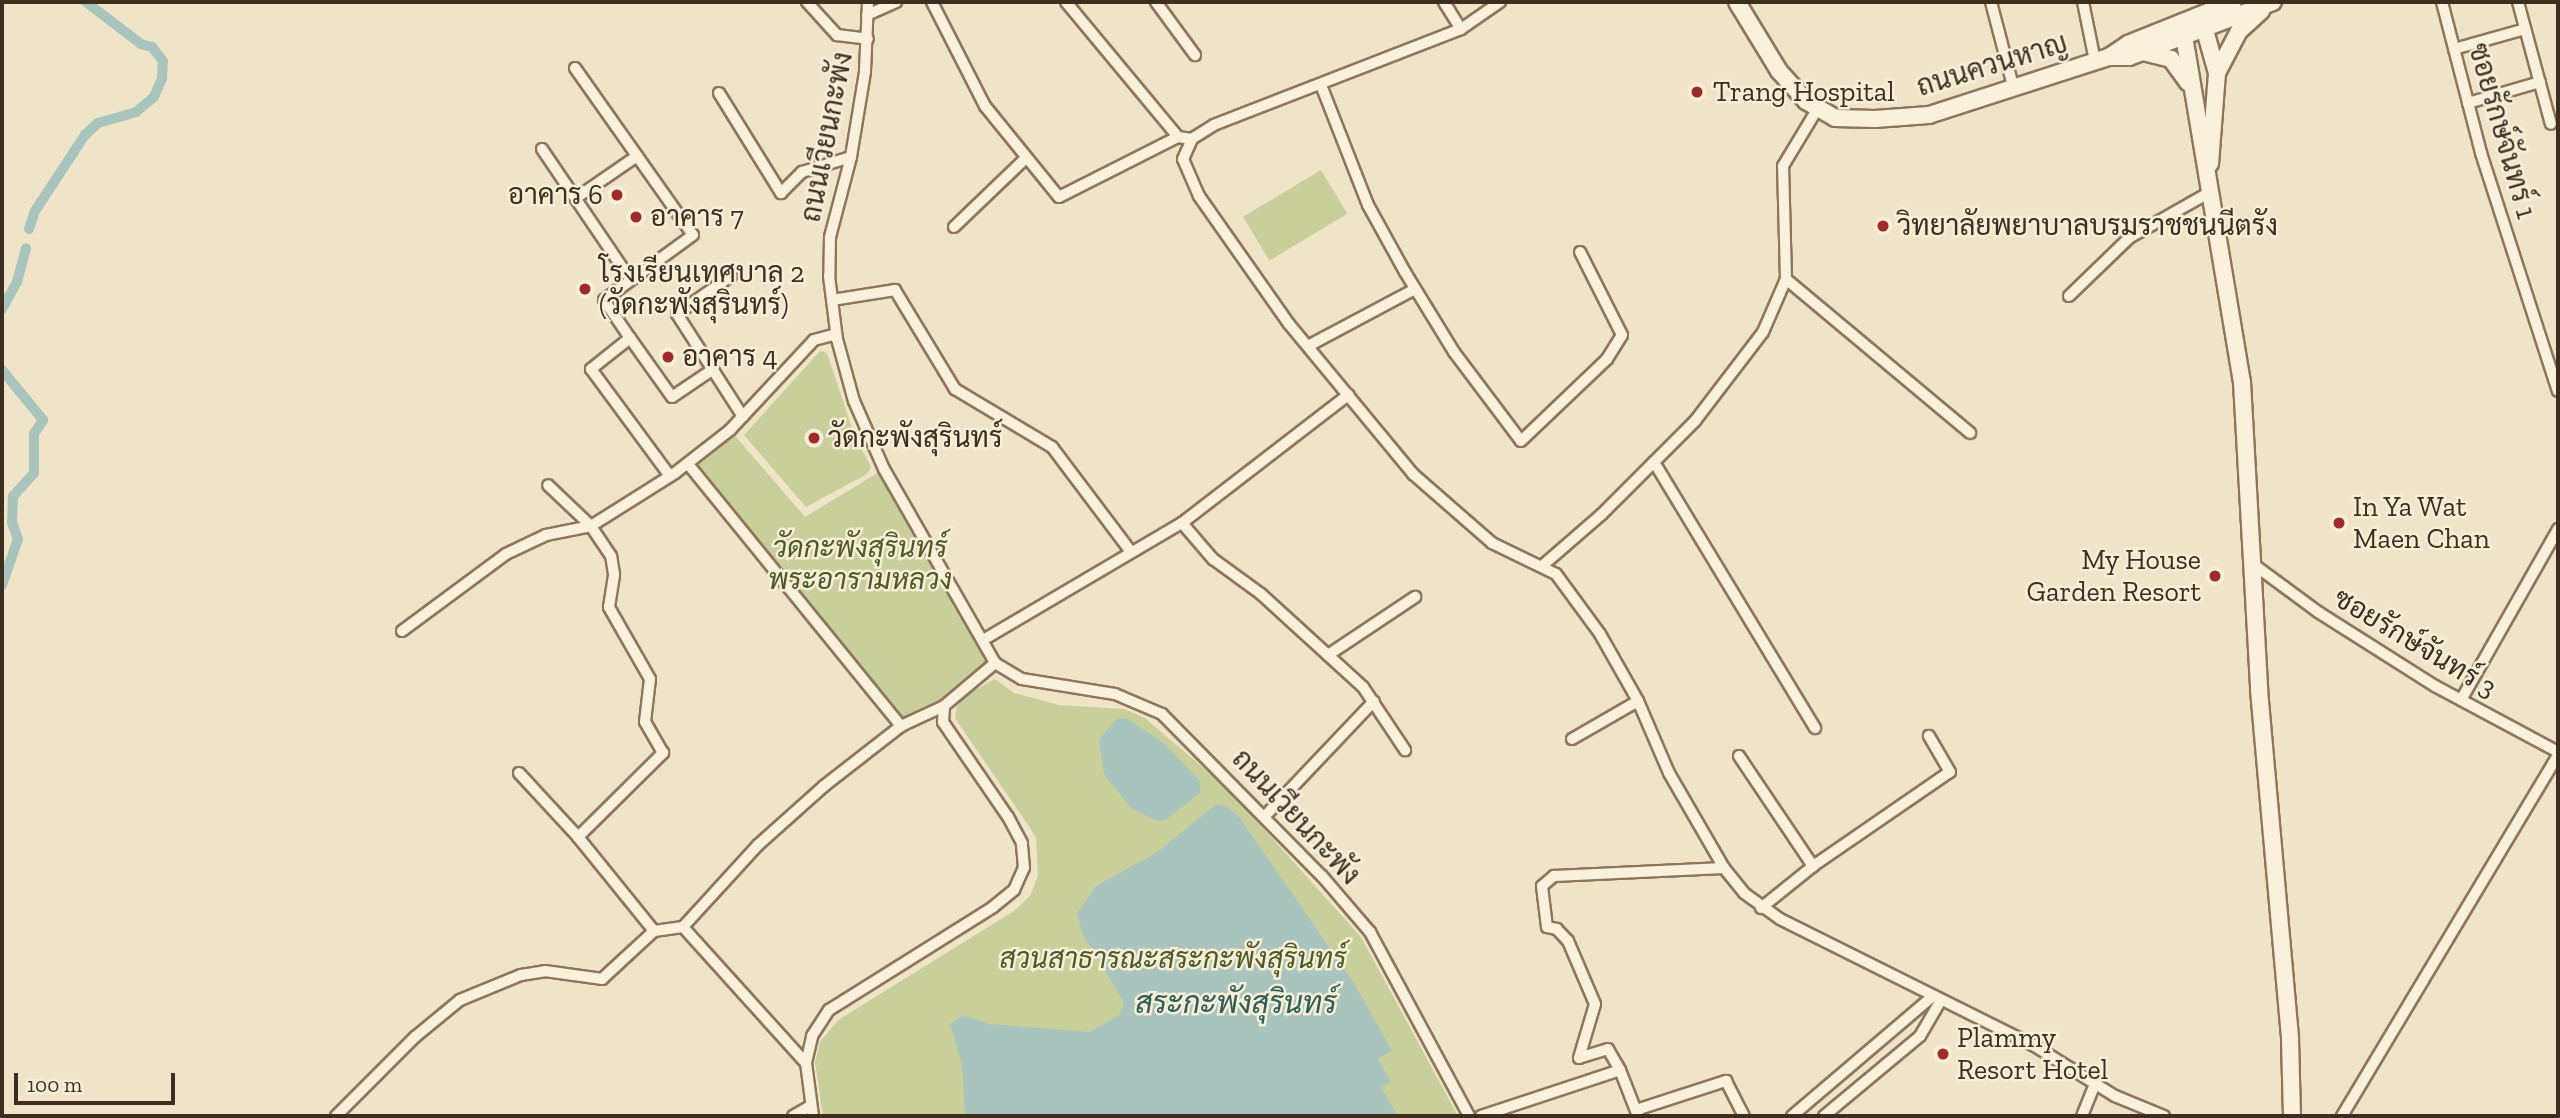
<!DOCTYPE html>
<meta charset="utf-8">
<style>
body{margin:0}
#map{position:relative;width:2560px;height:1118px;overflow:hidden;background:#f0e4c8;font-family:"Zilla Slab",Sarabun,serif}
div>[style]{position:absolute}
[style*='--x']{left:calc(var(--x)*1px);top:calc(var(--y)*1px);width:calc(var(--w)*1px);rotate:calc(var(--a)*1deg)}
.green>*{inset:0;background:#c9cf9b;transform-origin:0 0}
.water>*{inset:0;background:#a9c4bc}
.canal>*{height:10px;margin:-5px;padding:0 5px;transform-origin:5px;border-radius:5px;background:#a9c4bc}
.roads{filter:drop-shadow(2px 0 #8d765c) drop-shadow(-2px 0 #8d765c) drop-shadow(0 2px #8d765c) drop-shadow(0 -2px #8d765c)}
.street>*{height:10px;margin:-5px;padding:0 5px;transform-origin:5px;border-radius:5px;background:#faf1dc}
.secondary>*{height:16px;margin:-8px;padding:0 8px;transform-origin:8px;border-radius:8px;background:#faf1dc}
.dots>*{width:19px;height:19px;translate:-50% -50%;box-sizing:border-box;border:4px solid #f7eed8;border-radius:50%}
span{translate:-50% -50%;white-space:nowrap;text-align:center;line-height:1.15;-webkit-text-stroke:5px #f7eed8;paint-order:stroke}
.street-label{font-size:28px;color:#3d2e20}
.poi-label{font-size:28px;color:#3d2e20}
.left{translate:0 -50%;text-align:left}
.right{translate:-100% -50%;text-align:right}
.park-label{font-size:28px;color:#4d5a26;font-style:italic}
.water-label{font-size:30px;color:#2f5d5a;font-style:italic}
.frame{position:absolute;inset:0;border:4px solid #3d2e20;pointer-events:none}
.scale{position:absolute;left:14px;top:1073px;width:161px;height:32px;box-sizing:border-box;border:4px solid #3d2e20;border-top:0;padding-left:9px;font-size:21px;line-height:24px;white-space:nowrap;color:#3d2e20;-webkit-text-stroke:5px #f7eed8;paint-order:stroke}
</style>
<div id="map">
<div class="green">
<div style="left:1321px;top:170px;width:51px;height:91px;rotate:59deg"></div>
<div style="clip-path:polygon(820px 351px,827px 353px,854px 434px,871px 467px,867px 474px,806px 507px,744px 435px)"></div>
<div style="clip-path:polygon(730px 430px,805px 517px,884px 469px,995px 663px,944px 706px,901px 726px,688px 464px)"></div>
<div style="clip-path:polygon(995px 679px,1014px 693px,1059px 705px,1124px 709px,1145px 718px,1229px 790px,1361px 937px,1458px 1116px,823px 1116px,815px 1062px,820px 1042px,838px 1020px,1014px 911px,1030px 896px,1038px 876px,1036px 837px,955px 718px,957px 706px,966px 695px)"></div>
</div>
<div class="water">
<div style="clip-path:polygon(1126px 718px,1165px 744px,1200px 781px,1200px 793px,1167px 819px,1156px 821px,1131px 808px,1104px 774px,1099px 739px,1117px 719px)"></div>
<div style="clip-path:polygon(1216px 804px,1228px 807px,1240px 818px,1354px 983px,1392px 1051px,1378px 1059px,1391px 1082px,1381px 1087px,1398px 1116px,965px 1116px,962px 1064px,950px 1024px,963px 1015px,989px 1024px,1090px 1032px,1119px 1015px,1124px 1002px,1082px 933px,1077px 913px,1096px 886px,1159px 851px)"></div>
</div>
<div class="canal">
<div style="--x:29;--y:229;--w:19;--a:-72"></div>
<div style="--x:35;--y:211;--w:91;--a:-56.7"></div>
<div style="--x:85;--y:135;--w:18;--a:-43"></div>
<div style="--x:98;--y:123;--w:40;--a:-16"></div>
<div style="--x:136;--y:112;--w:23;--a:-40"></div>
<div style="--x:154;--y:97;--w:21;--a:-67"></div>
<div style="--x:162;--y:78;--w:17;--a:-87"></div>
<div style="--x:163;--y:61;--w:18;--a:-128"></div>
<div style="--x:152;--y:47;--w:11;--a:-165"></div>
<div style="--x:141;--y:44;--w:69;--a:-142.6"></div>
<div style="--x:2;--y:309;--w:31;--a:-61"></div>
<div style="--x:17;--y:282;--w:35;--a:-75"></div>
<div style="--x:2;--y:370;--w:65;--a:50.6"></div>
<div style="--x:43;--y:420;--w:17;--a:123"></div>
<div style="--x:34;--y:434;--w:39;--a:90"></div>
<div style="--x:34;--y:473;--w:31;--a:132"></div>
<div style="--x:13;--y:496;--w:26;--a:92"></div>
<div style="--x:12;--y:522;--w:18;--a:71"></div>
<div style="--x:18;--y:539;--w:49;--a:109.2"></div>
</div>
<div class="roads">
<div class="street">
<div style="--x:807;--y:2;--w:45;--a:47.7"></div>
<div style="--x:837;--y:35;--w:31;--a:7"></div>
<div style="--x:868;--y:2;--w:70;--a:92.5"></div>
<div style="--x:865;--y:72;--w:86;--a:99.4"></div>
<div style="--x:851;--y:157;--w:83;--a:104.7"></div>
<div style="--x:830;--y:237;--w:39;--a:91"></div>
<div style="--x:829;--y:276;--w:64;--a:82.8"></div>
<div style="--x:837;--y:339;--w:64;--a:74.7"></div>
<div style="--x:854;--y:401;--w:74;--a:66.2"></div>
<div style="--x:884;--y:469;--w:224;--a:60.2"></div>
<div style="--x:995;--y:663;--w:31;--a:31"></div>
<div style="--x:1022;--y:679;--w:94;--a:9.2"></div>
<div style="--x:1115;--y:694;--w:51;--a:23.1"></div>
<div style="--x:1162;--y:714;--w:228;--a:45.4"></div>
<div style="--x:1322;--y:876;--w:74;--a:49.4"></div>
<div style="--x:1370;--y:932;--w:209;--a:61.7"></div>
<div style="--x:932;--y:2;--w:117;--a:63"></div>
<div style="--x:985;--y:106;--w:117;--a:50.9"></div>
<div style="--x:1059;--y:197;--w:133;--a:-26.8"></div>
<div style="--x:1178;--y:137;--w:14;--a:8"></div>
<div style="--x:1066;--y:2;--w:175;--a:50.3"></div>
<div style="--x:1156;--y:2;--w:66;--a:53.7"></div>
<div style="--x:1444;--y:2;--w:32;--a:58"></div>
<div style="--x:1500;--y:2;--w:47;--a:145.3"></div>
<div style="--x:1461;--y:29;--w:265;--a:158.8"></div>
<div style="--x:1214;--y:125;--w:26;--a:148"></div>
<div style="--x:1192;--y:139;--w:22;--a:114"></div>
<div style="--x:1183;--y:159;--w:40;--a:66.6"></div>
<div style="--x:1199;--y:196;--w:156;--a:54.9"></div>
<div style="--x:1289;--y:324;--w:195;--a:50.4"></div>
<div style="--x:1413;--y:474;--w:105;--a:41.1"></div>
<div style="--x:1492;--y:543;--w:71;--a:25.8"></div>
<div style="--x:1556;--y:574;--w:74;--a:53.7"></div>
<div style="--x:1600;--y:634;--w:77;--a:60.4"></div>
<div style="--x:1638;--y:701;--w:78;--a:66.7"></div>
<div style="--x:1669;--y:773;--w:110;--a:59.9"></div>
<div style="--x:1724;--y:868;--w:32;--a:51"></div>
<div style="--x:1744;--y:893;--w:44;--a:35.8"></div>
<div style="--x:1780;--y:919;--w:283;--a:26.5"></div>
<div style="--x:2033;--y:1045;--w:97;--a:31.9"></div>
<div style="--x:2115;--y:1096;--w:53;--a:22.2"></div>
<div style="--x:1991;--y:2;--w:87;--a:75.3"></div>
<div style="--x:2083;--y:2;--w:60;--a:78.5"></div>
<div style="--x:2442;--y:2;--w:156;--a:75.5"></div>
<div style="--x:2481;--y:153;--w:250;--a:72.1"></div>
<div style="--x:2518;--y:2;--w:126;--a:74.9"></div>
<div style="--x:867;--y:15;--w:32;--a:-24"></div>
<div style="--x:2454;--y:49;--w:74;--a:-15.7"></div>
<div style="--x:575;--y:68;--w:204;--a:54.8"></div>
<div style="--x:693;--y:235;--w:110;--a:143.9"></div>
<div style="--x:604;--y:300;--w:46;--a:55.6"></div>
<div style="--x:630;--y:338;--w:50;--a:141.5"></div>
<div style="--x:591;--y:369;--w:133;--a:53.6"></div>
<div style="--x:1321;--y:85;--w:129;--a:68.6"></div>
<div style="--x:1368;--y:205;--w:77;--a:61.1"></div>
<div style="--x:1405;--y:272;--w:94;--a:58.5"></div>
<div style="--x:1454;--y:352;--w:111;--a:53"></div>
<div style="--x:1521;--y:441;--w:119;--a:-43.6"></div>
<div style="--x:1607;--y:359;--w:28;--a:-58"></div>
<div style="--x:1622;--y:335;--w:93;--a:-116.8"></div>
<div style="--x:719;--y:93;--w:118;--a:58.2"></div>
<div style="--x:781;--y:193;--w:30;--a:-45"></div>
<div style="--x:802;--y:172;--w:51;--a:-17"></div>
<div style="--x:2468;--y:103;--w:75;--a:-16.3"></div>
<div style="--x:542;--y:149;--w:157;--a:55.9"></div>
<div style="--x:576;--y:198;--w:74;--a:-34.5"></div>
<div style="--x:954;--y:227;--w:98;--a:-43.8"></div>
<div style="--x:731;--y:276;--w:66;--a:144.9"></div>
<div style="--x:677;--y:314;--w:122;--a:57.3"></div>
<div style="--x:1786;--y:279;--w:240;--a:39.9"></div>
<div style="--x:2069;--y:296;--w:83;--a:-44"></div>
<div style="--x:2129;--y:238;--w:95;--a:-29.5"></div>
<div style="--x:832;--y:300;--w:64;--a:-9"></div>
<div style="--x:895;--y:290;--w:116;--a:58.8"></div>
<div style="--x:955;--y:389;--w:113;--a:30.9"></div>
<div style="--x:1052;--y:447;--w:131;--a:53"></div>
<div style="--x:630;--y:338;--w:72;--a:54.6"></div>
<div style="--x:672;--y:397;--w:48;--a:-34"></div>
<div style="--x:1308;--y:346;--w:121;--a:-28"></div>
<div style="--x:1654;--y:462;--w:311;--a:58.8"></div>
<div style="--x:688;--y:464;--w:338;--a:50.9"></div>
<div style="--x:1182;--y:523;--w:48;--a:49.3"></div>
<div style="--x:1213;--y:559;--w:59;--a:36.1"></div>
<div style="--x:1261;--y:594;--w:138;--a:42.4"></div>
<div style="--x:1363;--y:687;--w:76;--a:56.3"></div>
<div style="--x:2253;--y:564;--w:81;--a:36.4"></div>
<div style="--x:2318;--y:612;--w:138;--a:32.3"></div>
<div style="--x:2435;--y:686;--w:140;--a:28.2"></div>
<div style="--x:1542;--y:566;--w:79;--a:-40.9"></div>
<div style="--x:1602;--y:514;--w:132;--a:-45"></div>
<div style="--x:1695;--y:421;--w:112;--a:-52.6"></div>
<div style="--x:1763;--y:332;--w:58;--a:-66.5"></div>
<div style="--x:1786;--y:279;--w:113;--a:-91.5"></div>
<div style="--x:1783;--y:166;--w:68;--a:-58.9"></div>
<div style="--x:402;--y:631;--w:129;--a:-36.5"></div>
<div style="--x:506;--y:554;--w:44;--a:-25.4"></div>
<div style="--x:546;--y:535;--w:46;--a:-11.3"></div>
<div style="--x:591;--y:526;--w:99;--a:-32.2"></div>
<div style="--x:675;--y:473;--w:70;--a:-38"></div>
<div style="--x:730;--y:430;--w:123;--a:-47"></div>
<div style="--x:814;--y:340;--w:23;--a:-15"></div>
<div style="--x:983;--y:640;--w:231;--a:-30.5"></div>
<div style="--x:1182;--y:523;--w:210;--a:-37.6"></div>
<div style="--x:1328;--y:655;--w:105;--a:-33.7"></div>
<div style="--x:2461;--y:700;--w:197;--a:-60.4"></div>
<div style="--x:1572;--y:739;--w:76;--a:-29.9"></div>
<div style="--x:1739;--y:756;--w:133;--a:56.1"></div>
<div style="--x:519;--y:773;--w:87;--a:47.3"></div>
<div style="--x:578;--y:837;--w:120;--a:-44.7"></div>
<div style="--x:663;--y:753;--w:36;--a:-120"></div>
<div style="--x:645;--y:722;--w:43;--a:-83.4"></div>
<div style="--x:650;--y:679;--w:83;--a:-119.7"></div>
<div style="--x:609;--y:607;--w:33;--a:-81"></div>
<div style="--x:614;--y:574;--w:18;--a:-99"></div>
<div style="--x:611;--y:556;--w:36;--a:-124"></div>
<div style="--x:591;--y:526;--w:59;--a:-136.4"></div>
<div style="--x:1265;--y:816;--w:158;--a:-46.5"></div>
<div style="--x:578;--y:837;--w:121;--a:51"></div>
<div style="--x:1761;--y:908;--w:67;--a:-38.9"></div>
<div style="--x:1813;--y:866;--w:166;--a:-34.5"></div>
<div style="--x:1950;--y:772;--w:42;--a:-120.3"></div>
<div style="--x:683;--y:927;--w:111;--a:-47.6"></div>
<div style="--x:758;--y:845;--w:89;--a:-41.8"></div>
<div style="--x:824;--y:786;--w:98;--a:-37.9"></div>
<div style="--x:901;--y:726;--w:47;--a:-24.9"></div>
<div style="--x:1620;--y:1070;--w:24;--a:-120"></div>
<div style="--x:1608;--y:1049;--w:30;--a:163"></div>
<div style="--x:1579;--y:1058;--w:56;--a:-73.5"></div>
<div style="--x:1595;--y:1004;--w:69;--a:-113.2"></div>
<div style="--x:1568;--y:941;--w:16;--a:-133"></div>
<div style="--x:1557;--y:929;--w:10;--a:-169"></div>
<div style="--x:1547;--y:927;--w:41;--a:-97"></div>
<div style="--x:1542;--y:886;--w:16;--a:-40"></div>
<div style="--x:1554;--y:876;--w:170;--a:-2.7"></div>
<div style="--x:1636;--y:1110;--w:95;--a:-17.9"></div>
<div style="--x:1726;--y:1081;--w:39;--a:63"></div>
<div style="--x:336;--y:1116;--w:112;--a:-45"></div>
<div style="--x:415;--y:1037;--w:58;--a:-39.4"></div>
<div style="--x:460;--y:1000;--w:66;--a:-22.3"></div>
<div style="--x:521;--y:975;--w:24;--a:-9"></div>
<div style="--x:545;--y:971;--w:58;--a:8"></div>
<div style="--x:602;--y:979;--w:71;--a:-42.7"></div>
<div style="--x:654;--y:931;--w:29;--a:-8"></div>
<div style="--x:683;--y:927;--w:183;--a:47.9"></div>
<div style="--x:793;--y:1116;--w:20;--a:-30"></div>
<div style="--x:813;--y:1116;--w:53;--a:-97.5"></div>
<div style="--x:806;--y:1063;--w:28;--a:-77"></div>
<div style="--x:812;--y:1036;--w:31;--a:-57"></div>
<div style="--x:829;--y:1010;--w:194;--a:-32.1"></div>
<div style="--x:993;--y:907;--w:27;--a:-39"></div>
<div style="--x:1014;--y:890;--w:24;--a:-66"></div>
<div style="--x:1024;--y:868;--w:25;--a:-95"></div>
<div style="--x:1022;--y:843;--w:30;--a:-118"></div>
<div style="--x:1008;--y:817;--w:115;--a:-124.4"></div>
<div style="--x:943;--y:722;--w:16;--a:-86"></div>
<div style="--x:944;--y:706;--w:67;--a:-40.1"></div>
<div style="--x:1481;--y:1116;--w:146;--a:-18.3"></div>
<div style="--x:1620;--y:1070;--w:49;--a:68.6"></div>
<div style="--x:1792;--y:1116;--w:184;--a:-40.4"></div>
<div style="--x:1824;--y:1116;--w:125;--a:-39.8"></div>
<div style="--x:1920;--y:1036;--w:42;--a:-59.7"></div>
<div style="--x:2082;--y:1116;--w:35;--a:-68"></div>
<div style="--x:2342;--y:1116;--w:421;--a:-59.1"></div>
</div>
<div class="secondary">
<div style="--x:1737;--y:2;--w:81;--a:58.7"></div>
<div style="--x:1779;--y:71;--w:40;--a:48"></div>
<div style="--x:1806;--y:101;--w:34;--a:30"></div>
<div style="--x:1835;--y:118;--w:40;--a:1.4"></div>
<div style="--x:1875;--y:119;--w:54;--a:-4.2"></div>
<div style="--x:1929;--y:115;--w:189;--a:-17.9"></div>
<div style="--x:2109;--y:57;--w:20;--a:0"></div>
<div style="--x:2129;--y:57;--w:154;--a:-20.9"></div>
<div style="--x:2201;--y:16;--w:59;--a:74.3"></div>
<div style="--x:2217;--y:73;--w:91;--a:94.4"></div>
<div style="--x:2182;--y:24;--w:363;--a:80.5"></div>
<div style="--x:2242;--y:382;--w:308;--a:86.8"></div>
<div style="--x:2259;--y:690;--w:351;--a:84.9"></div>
<div style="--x:2290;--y:1040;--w:76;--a:88.5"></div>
<div style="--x:2143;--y:52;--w:29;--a:14"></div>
<div style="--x:2171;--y:59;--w:29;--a:54"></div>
<div style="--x:2109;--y:57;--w:23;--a:-34"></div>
<div style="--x:2128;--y:44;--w:113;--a:-21.8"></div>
<div style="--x:2217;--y:73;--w:47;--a:-62.4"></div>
<div style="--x:2239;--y:31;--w:30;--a:-42"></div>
</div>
</div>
<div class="dots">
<div style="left:1697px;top:92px;background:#9e2a2b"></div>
<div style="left:617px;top:195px;background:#9e2a2b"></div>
<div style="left:636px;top:217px;background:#9e2a2b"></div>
<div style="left:1883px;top:226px;background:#9e2a2b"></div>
<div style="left:585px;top:289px;background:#9e2a2b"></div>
<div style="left:668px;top:357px;background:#9e2a2b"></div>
<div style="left:814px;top:438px;background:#9e2a2b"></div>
<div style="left:2339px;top:523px;background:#9e2a2b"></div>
<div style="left:2215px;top:576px;background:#9e2a2b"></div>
<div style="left:1943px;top:1054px;background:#9e2a2b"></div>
</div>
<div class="street-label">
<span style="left:1992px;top:65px;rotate:-17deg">ถนนควนหาญ</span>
<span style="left:2502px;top:131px;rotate:74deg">ซอยรักษ์จันทร์ 1</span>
<span style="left:827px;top:137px;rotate:-79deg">ถนนเวียนกะพัง</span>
<span style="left:2415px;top:643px;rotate:31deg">ซอยรักษ์จันทร์ 3</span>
<span style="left:1296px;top:817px;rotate:47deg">ถนนเวียนกะพัง</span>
</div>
<div class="poi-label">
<span class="left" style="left:1713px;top:92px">Trang Hospital</span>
<span class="right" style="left:603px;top:195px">อาคาร 6</span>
<span class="left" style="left:650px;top:217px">อาคาร 7</span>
<span class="left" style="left:1897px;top:226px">วิทยาลัยพยาบาลบรมราชชนนีตรัง</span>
<span class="left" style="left:599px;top:289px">โรงเรียนเทศบาล 2<br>(วัดกะพังสุรินทร์)</span>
<span class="left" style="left:682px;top:357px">อาคาร 4</span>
<span class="left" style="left:828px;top:438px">วัดกะพังสุรินทร์</span>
<span class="left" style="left:2353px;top:523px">In Ya Wat<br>Maen Chan</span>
<span class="right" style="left:2201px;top:576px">My House<br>Garden Resort</span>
<span class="left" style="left:1957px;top:1054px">Plammy<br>Resort Hotel</span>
</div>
<div class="park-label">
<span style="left:860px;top:564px">วัดกะพังสุรินทร์<br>พระอารามหลวง</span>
<span style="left:1173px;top:959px">สวนสาธารณะสระกะพังสุรินทร์</span>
</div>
<div class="water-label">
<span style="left:1236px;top:1003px">สระกะพังสุรินทร์</span>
</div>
<div class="frame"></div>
<div class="scale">100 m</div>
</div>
